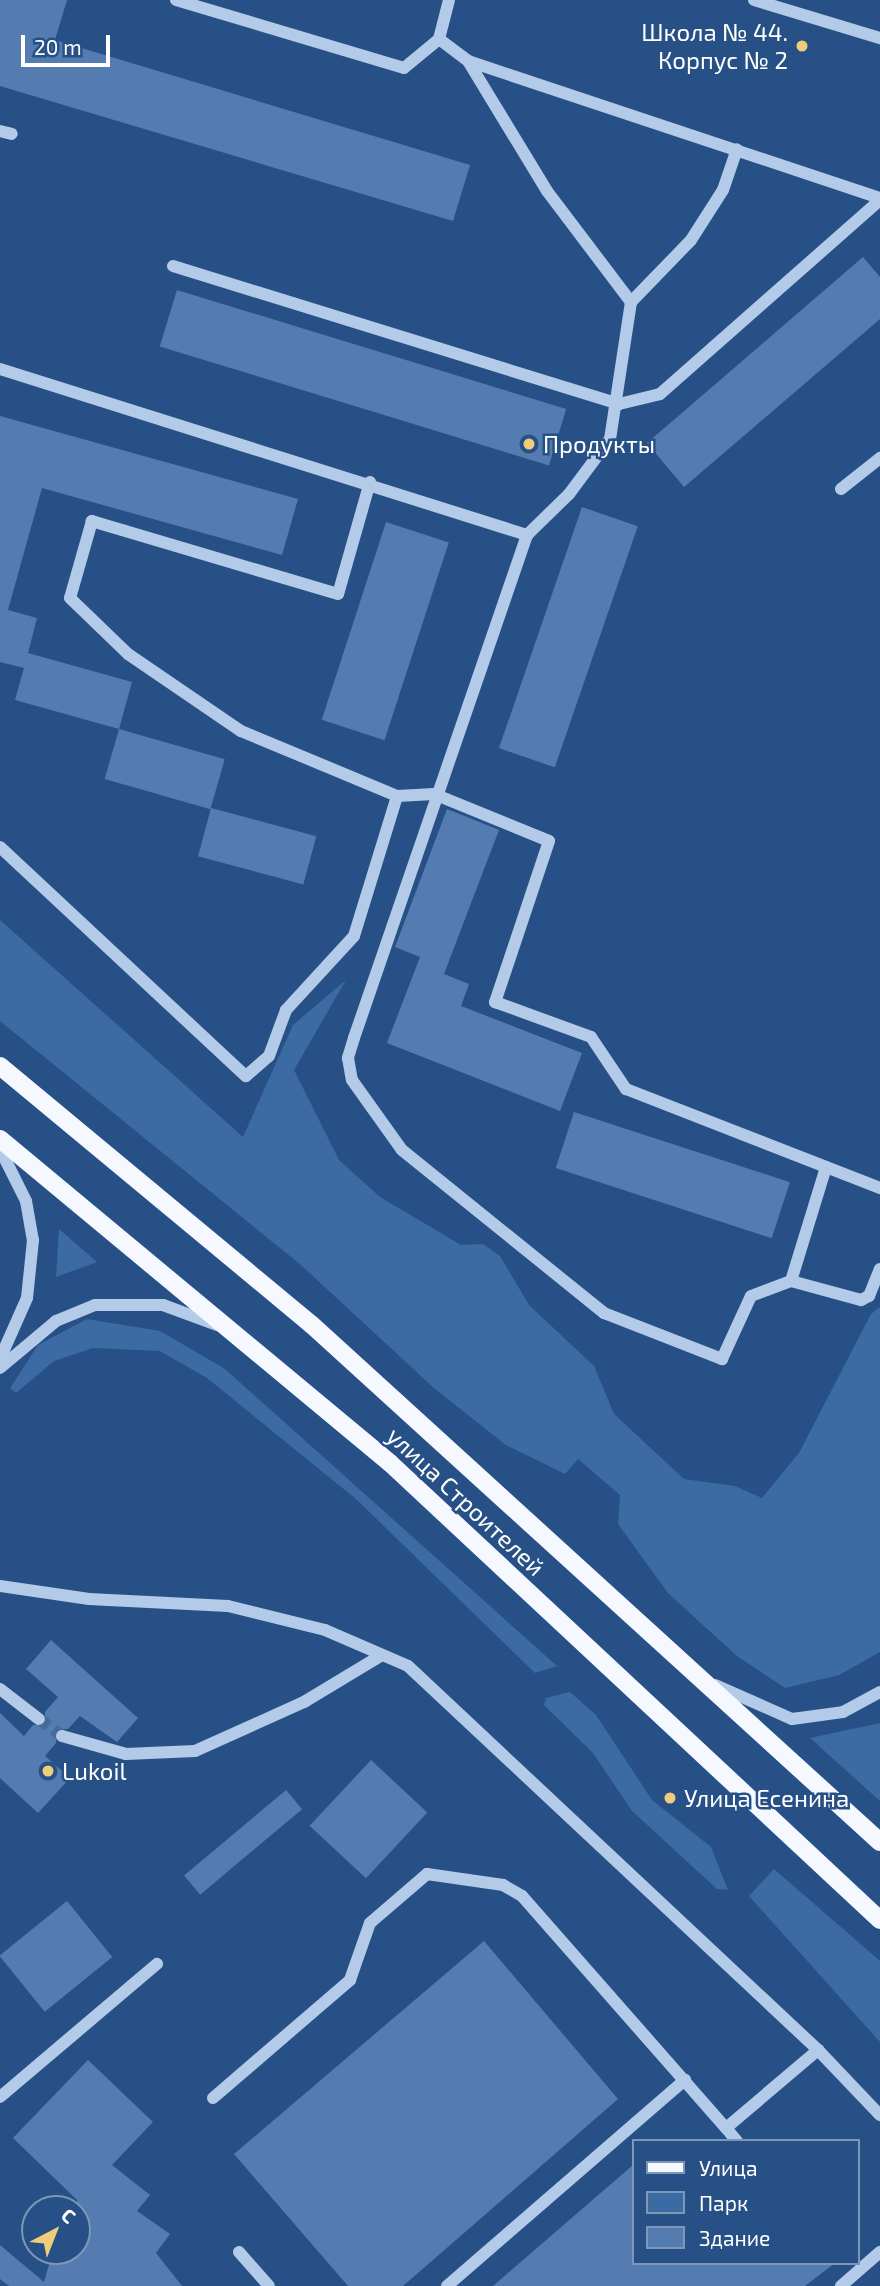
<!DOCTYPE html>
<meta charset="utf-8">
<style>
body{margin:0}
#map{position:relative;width:880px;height:2286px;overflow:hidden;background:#275186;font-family:"Exo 2",sans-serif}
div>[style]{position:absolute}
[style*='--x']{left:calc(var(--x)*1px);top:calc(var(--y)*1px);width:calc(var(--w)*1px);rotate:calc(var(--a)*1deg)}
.green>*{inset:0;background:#3c6aa3}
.building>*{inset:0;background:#547cb0;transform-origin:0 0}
.minor-tunnel>*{height:12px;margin-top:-6px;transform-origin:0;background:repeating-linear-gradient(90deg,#476b98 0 12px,transparent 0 18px)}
.minor>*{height:12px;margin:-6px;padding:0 6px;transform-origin:6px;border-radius:6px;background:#b3cbe8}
.major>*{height:18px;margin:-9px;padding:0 9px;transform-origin:9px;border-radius:9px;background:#f5f8fe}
.dots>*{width:19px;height:19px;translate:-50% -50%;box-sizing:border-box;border:4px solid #275186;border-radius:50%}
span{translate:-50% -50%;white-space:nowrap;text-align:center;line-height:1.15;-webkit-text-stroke:5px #275186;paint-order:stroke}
.poi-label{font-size:24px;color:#fff}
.right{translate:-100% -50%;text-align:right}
.left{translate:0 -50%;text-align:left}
.street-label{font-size:24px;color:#fff}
.legend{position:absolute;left:632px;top:2139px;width:228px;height:126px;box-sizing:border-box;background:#275186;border:2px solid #7d97b6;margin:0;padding:9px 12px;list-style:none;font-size:21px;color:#fff}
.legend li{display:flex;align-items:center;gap:14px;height:35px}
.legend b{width:35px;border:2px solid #7d97b6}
.north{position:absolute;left:21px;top:2195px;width:70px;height:70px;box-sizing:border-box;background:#275186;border:2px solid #7d97b6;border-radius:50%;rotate:42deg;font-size:19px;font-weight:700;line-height:28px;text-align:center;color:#fff}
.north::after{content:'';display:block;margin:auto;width:24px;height:32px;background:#f0ce79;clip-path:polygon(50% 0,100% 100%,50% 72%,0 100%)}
.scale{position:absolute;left:21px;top:35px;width:89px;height:32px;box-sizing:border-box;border:4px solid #fff;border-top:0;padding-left:9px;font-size:21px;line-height:24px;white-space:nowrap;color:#fff;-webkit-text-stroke:5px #275186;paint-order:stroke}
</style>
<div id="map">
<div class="green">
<div style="clip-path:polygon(0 920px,243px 1137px,293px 1025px,346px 980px,294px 1070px,339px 1160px,380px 1197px,461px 1245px,483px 1244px,500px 1256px,529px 1305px,594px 1366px,614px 1414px,684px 1479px,735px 1486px,762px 1498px,799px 1453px,871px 1314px,880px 1307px,880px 1652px,839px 1675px,785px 1688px,737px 1656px,668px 1593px,618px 1524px,620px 1495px,578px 1459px,565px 1474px,506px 1445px,435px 1389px,301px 1265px,0 1021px)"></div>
<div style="clip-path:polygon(59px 1229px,97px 1262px,56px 1277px)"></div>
<div style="clip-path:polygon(87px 1319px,160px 1331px,225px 1369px,557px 1666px,535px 1673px,356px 1499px,207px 1378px,160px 1351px,93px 1348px,54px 1361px,16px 1393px,10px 1388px,38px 1345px)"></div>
<div style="clip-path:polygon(570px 1692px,596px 1715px,652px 1800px,711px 1847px,728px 1890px,717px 1889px,632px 1811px,593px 1753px,544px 1705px,546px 1698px)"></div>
<div style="clip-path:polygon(880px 1723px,880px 1801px,810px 1738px)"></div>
<div style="clip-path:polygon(774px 1869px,880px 1961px,880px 2042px,749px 1896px)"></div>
</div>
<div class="building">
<div style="clip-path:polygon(0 0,67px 0,55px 40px,470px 165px,453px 221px,0 86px)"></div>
<div style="clip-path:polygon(863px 257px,880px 277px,880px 319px,684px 487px,647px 443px)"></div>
<div style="left:177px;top:290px;width:407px;height:59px;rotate:17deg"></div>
<div style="clip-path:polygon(0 416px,298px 499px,282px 555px,42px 488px,8px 610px,37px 618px,28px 653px,132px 682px,119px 729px,15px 700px,24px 668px,0 662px)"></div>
<div style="left:582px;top:507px;width:59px;height:255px;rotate:19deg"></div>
<div style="left:386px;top:522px;width:66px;height:208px;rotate:18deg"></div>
<div style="left:119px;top:729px;width:110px;height:52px;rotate:16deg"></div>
<div style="left:211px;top:808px;width:109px;height:50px;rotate:15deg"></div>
<div style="clip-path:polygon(447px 809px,499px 830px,444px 974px,469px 984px,461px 1006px,582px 1053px,560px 1111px,387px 1043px,420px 957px,395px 947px)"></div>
<div style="left:574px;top:1112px;width:227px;height:59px;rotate:18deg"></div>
<div style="clip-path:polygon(51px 1640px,138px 1718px,117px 1742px,80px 1716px,68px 1729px,56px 1729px,56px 1743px,45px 1756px,70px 1778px,38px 1813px,0 1778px,0 1713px,24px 1736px,33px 1725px,46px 1724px,45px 1712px,58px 1697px,26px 1669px)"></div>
<div style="left:371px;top:1760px;width:77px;height:90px;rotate:43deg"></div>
<div style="left:286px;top:1790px;width:25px;height:133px;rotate:50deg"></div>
<div style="left:67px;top:1901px;width:72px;height:87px;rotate:51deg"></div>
<div style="clip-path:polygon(484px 1941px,618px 2099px,403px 2286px,348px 2286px,234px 2154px)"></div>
<div style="clip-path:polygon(88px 2060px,153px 2122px,112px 2165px,150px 2195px,137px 2211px,170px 2234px,156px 2253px,182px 2286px,9px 2286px,0 2279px,0 2245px,44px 2282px,53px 2251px,77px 2251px,77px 2200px,13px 2138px)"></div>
<div style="clip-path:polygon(633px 2165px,633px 2263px,835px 2263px,805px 2286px,493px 2286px)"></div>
</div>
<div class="minor-tunnel">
<div style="--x:39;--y:1719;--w:29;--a:36"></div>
</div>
<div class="minor">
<div style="--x:176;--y:0;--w:238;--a:16.6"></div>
<div style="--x:404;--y:68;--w:45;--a:-39.6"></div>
<div style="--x:439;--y:39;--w:36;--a:37"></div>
<div style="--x:468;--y:61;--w:434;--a:18.4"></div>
<div style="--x:754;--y:0;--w:132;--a:16.8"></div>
<div style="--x:439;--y:39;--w:40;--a:-75.6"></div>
<div style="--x:468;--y:61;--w:152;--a:58.7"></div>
<div style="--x:547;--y:191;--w:139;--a:52.9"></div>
<div style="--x:631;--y:302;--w:139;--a:98.7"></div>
<div style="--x:610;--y:439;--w:69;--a:126.7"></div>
<div style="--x:569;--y:494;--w:59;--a:135.7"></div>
<div style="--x:527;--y:535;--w:532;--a:108.98"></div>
<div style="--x:354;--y:1038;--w:21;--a:107"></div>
<div style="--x:348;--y:1058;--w:22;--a:80"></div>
<div style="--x:352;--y:1080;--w:86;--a:54.5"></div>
<div style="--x:402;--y:1150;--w:260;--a:38.9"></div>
<div style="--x:604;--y:1313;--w:127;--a:21.3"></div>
<div style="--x:722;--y:1359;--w:69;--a:-65.3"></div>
<div style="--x:751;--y:1296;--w:43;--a:-20.6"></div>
<div style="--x:791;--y:1281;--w:119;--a:-72.9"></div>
<div style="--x:0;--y:131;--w:12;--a:14"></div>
<div style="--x:173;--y:266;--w:467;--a:17.2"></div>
<div style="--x:619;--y:404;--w:42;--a:-13.7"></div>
<div style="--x:660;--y:394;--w:293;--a:-41.4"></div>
<div style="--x:631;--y:302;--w:86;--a:-45.9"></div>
<div style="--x:691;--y:240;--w:59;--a:-57.4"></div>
<div style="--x:723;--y:190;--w:43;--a:-71.1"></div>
<div style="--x:0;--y:369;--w:553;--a:17.48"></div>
<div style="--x:370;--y:482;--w:116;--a:105.9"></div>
<div style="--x:338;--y:594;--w:257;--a:-163.5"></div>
<div style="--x:92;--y:521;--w:80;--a:105.9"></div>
<div style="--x:70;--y:598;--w:81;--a:44"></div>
<div style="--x:128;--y:654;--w:137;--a:34.3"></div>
<div style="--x:241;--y:731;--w:169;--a:22.6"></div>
<div style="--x:841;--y:489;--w:50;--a:-38.5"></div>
<div style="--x:0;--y:847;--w:336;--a:43"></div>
<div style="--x:246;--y:1076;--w:30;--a:-41"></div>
<div style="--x:269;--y:1056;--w:49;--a:-69.7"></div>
<div style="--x:286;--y:1010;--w:100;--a:-47.4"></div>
<div style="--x:354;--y:936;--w:146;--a:-72.9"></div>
<div style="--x:397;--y:796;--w:37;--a:-3"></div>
<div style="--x:434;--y:794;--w:124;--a:22.2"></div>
<div style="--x:549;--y:841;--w:170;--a:108.5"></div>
<div style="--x:495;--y:1002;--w:102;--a:20"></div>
<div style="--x:591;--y:1037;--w:63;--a:56.1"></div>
<div style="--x:626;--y:1089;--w:273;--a:21.3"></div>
<div style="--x:0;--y:1149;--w:58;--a:63.4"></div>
<div style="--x:26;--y:1201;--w:40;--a:80"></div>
<div style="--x:33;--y:1240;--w:58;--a:95.9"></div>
<div style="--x:27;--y:1298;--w:67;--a:113.9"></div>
<div style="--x:791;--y:1281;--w:73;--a:15.2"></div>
<div style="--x:861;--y:1300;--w:9;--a:-27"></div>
<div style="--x:869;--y:1296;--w:29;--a:-68"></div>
<div style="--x:0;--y:1368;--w:73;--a:-40"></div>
<div style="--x:56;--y:1321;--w:42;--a:-22.3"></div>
<div style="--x:95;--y:1305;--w:68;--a:0"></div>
<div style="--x:163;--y:1305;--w:58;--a:20.3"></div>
<div style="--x:0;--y:1586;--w:90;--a:8.3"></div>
<div style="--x:89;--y:1599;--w:139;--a:2.9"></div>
<div style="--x:228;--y:1606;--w:100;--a:13.9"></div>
<div style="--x:325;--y:1630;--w:90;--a:23.4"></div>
<div style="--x:408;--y:1666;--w:562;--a:43.12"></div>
<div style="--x:818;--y:2050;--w:90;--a:46.4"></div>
<div style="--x:715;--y:1685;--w:84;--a:23.8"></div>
<div style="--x:792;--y:1719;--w:51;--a:-7.8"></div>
<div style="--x:843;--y:1712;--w:42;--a:-28.4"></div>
<div style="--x:0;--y:1689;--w:49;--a:37.6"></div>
<div style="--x:62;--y:1736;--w:66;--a:15.7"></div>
<div style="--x:126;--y:1754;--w:69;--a:-2.5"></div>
<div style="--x:195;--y:1751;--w:120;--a:-24.2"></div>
<div style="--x:304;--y:1702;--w:91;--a:-31.1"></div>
<div style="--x:0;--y:2097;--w:206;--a:-40.3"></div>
<div style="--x:213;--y:2098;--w:181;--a:-40.7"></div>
<div style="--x:350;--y:1980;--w:60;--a:-70.7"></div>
<div style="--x:370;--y:1923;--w:75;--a:-40.7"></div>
<div style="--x:427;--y:1874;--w:77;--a:8.2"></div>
<div style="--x:503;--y:1885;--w:22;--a:30"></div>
<div style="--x:522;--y:1896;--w:309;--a:48.7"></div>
<div style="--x:726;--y:2128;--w:121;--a:-40.3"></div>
<div style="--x:726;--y:2128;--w:17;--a:50"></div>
<div style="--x:239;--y:2252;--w:45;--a:48.6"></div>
<div style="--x:447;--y:2286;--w:315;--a:-40.9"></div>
<div style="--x:841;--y:2286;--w:52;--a:-41.1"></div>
</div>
<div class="major">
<div style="--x:0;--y:1066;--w:405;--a:39.7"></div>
<div style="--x:312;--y:1325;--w:768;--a:42.31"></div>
<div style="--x:0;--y:1139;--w:507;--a:39.72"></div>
<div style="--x:390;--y:1463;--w:670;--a:43"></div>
</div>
<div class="dots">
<div style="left:802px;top:46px;background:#f0ce79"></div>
<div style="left:529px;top:444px;background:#f0ce79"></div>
<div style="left:48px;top:1771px;background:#f0ce79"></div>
<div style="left:670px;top:1798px;background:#f0ce79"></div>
</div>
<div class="poi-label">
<span class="right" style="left:788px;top:46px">Школа № 44.<br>Корпус № 2</span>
<span class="left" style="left:543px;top:444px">Продукты</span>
<span class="left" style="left:62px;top:1771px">Lukoil</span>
<span class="left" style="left:684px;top:1798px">Улица Есенина</span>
</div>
<div class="street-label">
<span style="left:466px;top:1501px;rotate:43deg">улица Строителей</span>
</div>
<ul class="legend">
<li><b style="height:9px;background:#f5f8fe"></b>Улица</li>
<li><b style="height:19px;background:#3c6aa3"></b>Парк</li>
<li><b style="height:19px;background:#547cb0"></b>Здание</li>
</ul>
<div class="north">С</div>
<div class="scale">20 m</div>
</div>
